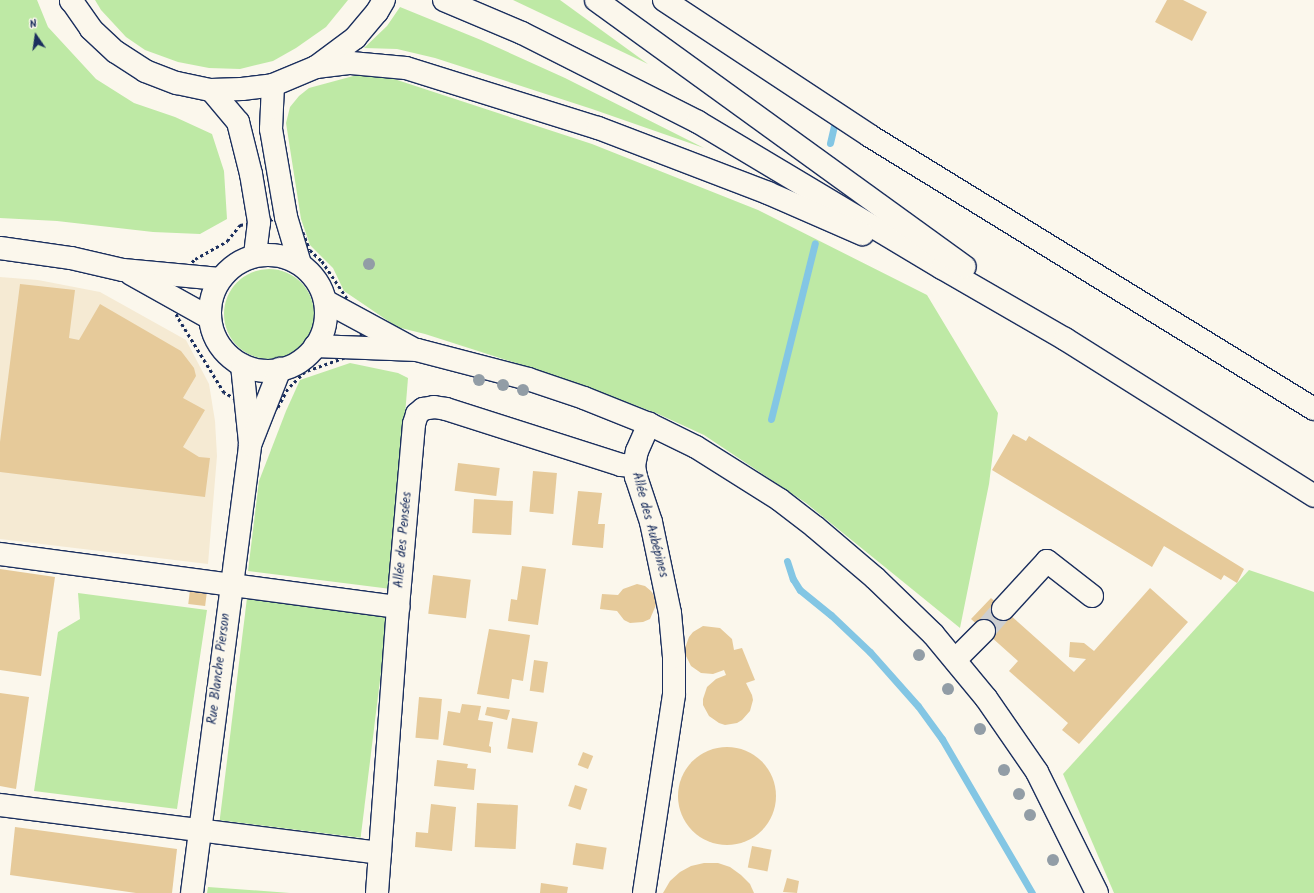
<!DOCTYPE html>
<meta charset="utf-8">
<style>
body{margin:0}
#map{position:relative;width:1314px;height:893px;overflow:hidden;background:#fbf7ec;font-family:Kalam,sans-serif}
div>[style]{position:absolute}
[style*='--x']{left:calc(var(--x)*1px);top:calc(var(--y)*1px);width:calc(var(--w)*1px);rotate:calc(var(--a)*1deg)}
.built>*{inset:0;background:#f5ead3}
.green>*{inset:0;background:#bee9a5;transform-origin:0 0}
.round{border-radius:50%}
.stream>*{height:7px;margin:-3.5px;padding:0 3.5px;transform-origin:3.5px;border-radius:3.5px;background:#83c6e4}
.building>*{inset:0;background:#e6ca9a;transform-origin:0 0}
.minor-tunnel>*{height:22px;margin-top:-11px;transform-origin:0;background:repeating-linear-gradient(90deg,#cecfd0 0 22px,transparent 0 33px)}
.path>*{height:2.5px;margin-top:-1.25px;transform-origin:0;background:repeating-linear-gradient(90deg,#1b2f5e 0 3px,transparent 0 6px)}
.roads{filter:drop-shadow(1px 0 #1b2f5e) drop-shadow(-1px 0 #1b2f5e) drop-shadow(0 1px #1b2f5e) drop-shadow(0 -1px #1b2f5e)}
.minor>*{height:22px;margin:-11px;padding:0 11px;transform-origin:11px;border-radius:11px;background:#fbf7ec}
.minor>.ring{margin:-11px;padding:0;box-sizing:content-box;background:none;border:22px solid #fbf7ec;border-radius:50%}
.major>*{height:22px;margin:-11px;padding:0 11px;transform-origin:11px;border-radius:11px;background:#fbf7ec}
.trees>*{width:12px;height:12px;margin:-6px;border-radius:50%;background:#929da6}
span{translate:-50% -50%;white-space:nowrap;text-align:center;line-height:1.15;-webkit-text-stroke:4px #fbf7ec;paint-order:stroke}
.street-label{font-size:13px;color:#1b2f5e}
.north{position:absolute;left:16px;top:16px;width:40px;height:40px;-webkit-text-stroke:3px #fbf7ec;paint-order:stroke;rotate:347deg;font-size:11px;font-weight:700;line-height:16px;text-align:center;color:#1b2f5e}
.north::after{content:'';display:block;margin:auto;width:14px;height:18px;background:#1b2f5e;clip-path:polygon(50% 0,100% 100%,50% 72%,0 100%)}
</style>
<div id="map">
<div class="built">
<div style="clip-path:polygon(0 277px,38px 280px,100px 292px,186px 340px,209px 384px,215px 421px,217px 456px,208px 564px,0 539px)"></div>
</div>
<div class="green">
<div style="clip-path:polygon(0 0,37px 0,48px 27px,96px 79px,134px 103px,175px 117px,212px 134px,224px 171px,227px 219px,200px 234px,153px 232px,57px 221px,0 218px)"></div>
<div style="clip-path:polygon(95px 0,348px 0,326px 27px,296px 48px,273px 61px,240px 69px,209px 68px,178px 62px,145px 50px,126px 37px,101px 10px)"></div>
<div style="clip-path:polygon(513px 0,560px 0,648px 64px)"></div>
<div style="clip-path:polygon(400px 7px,481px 40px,565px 78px,704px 148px,592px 109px,435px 58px,397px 49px,364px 48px,387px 26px)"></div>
<div style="clip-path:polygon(357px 75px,388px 77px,592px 144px,758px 210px,927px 295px,998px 413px,989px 484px,960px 628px,806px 503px,704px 435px,656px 413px,550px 374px,425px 334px,397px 327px,344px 291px,333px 268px,310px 245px,301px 219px,286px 123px,290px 107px,299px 96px,309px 88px)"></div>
<div class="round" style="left:224px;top:269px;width:90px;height:90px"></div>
<div style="clip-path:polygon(350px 363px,398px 373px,408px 378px,391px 589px,248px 571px,259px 481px,286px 411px,300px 380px)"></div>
<div style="clip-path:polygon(1249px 570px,1314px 592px,1314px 893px,1114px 893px,1063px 774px)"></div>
<div style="clip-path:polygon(78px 593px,207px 610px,177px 809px,34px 791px,58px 632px,80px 619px)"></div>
<div style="left:247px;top:598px;width:142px;height:224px;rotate:7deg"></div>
<div style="clip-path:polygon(208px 887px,290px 893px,207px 893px)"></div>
</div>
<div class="stream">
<div style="--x:830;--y:143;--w:18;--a:-77"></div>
<div style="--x:771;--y:419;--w:181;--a:-76"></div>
<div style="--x:787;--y:561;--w:19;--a:72"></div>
<div style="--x:793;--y:579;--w:13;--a:58"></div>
<div style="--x:800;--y:590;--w:40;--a:39"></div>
<div style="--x:831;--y:615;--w:54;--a:43.5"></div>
<div style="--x:870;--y:652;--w:72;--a:48.4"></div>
<div style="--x:918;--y:706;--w:41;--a:54"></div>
<div style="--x:942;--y:739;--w:178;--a:59.7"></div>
</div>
<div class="building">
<div style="clip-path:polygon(1167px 0,1183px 0,1207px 12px,1192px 41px,1155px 22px)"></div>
<div style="clip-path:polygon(20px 284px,75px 290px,69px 338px,79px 340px,100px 304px,181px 351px,194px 368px,196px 376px,183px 398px,205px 410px,183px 447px,199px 457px,210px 458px,205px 497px,0 472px,0 442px)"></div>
<div style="clip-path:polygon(1013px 434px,1026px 441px,1029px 436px,1244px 569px,1237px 583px,1224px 575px,1221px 580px,1164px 546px,1152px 567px,992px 470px)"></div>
<div style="left:458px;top:463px;width:42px;height:28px;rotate:7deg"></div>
<div style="left:533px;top:471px;width:24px;height:41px;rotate:5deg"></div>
<div style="clip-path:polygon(578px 491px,602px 493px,598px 524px,605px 524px,603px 548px,572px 545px)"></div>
<div style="left:474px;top:499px;width:39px;height:34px;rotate:3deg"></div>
<div style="clip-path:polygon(522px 566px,546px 569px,538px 625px,508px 621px,511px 599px,517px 600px)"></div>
<div style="clip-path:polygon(0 569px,55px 577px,41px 676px,0 670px)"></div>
<div style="left:433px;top:575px;width:38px;height:39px;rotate:7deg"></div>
<div style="clip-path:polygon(637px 584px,645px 586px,651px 591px,655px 597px,656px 605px,650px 619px,643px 622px,630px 623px,624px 620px,617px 611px,600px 609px,602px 594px,618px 595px,623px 589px)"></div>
<div style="clip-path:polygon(1150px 588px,1188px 622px,1079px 744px,1062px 730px,1068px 723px,1009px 671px,1018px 661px,971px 619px,991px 598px,1074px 672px,1086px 659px,1069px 657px,1070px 642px,1084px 643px,1094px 651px)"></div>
<div style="left:190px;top:590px;width:17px;height:14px;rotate:7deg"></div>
<div style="clip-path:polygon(703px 626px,720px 628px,732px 639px,734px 650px,742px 648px,755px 680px,746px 683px,752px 695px,753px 700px,750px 711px,742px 720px,737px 723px,725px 725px,719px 723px,709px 716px,703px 705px,703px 699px,707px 687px,716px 679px,726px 675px,724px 670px,713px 674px,701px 673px,691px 666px,685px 654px,685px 648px,689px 637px,693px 632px)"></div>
<div style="clip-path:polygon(489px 629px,530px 635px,523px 681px,512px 679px,509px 699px,477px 694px)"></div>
<div style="left:534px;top:660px;width:14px;height:31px;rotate:8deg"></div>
<div style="clip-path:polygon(0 693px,29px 697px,16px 789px,0 786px)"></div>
<div style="left:419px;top:697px;width:23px;height:41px;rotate:5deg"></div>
<div style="clip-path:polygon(462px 704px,481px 706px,478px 720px,493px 722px,489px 746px,491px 747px,491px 753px,443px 745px,448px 711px,460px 713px)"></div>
<div style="clip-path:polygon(487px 707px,510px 710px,507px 720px,485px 715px)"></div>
<div style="left:512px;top:718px;width:26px;height:31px;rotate:9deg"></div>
<div class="round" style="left:678px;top:747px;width:98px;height:98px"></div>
<div style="left:583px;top:752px;width:11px;height:14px;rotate:22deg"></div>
<div style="clip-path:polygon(437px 760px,468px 764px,467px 768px,476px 769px,474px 790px,434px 786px)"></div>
<div style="left:575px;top:785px;width:13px;height:22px;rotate:18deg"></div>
<div style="left:477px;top:803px;width:41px;height:44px;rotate:3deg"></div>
<div style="clip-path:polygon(431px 804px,456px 807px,452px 851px,415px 847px,416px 832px,428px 833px)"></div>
<div style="clip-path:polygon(15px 827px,177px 849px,172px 893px,136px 893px,10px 875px)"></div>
<div style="left:576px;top:843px;width:31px;height:22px;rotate:9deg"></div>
<div style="left:752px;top:846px;width:20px;height:22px;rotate:11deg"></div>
<div style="clip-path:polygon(704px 863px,718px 863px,730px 867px,741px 875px,750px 884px,754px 893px,663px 893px,670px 881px,680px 872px,691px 866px)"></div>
<div style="clip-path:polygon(787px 878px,799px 881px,797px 893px,783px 892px)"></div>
<div style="clip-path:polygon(541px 883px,568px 887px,567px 893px,540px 893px)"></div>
</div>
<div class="minor-tunnel">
<div style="--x:984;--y:631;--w:29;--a:-49"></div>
</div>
<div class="path">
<div style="--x:286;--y:217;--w:23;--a:41"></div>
<div style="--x:303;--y:232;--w:19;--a:69"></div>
<div style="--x:310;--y:250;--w:16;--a:43"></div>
<div style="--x:322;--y:261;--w:73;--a:56.1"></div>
<div style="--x:363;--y:322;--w:26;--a:97"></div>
<div style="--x:360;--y:348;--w:13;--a:141"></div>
<div style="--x:350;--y:356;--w:48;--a:160.4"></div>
<div style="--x:305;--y:372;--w:24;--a:135"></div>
<div style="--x:288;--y:389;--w:21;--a:118"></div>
<div style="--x:278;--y:408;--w:32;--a:-175"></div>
<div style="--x:246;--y:405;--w:25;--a:-151"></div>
<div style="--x:224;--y:393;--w:89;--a:-121.7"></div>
<div style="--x:177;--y:317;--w:22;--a:-108"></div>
<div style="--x:170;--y:296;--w:23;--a:-67"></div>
<div style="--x:179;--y:275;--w:23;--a:-45"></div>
<div style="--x:195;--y:259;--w:37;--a:-29"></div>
<div style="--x:227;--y:241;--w:21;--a:-51"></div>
<div style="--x:240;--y:225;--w:47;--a:-9.9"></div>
</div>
<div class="roads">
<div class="minor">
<div style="--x:71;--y:0;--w:35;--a:55"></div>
<div style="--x:91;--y:29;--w:34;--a:43"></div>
<div style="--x:116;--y:52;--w:35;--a:33"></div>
<div style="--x:145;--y:71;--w:34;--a:21"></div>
<div style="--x:177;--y:83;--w:35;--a:12"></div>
<div style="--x:211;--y:90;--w:31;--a:-2"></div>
<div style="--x:242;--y:89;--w:31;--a:-7"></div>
<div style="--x:273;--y:85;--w:47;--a:-22.7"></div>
<div style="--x:316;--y:67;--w:49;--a:-36.6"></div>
<div style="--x:355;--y:38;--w:34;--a:-50"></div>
<div style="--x:377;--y:12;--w:14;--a:-60"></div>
<div style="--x:664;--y:0;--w:247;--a:33.4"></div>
<div style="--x:870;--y:136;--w:521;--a:31.59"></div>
<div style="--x:273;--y:85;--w:44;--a:92.6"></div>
<div style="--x:271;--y:129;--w:89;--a:80.3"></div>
<div style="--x:286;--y:217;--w:49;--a:73.4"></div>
<div style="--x:211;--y:90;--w:42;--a:49.8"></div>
<div style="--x:238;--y:122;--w:54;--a:76"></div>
<div style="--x:251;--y:174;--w:49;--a:80.5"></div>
<div style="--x:259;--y:222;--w:34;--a:97"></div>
<div style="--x:0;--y:248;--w:72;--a:8"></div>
<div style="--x:71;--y:258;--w:53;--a:13"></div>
<div style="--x:123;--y:270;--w:97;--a:5.3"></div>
<div class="ring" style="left:210px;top:255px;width:94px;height:94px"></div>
<div style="--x:131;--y:274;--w:90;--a:29.1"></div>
<div style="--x:325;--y:301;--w:99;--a:28.4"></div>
<div style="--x:315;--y:346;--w:102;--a:2.2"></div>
<div style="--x:417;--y:350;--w:115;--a:14.6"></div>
<div style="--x:528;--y:379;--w:59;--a:18.7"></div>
<div style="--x:584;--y:398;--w:70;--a:21.8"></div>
<div style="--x:649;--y:424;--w:52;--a:26.1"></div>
<div style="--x:696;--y:447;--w:99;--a:32.2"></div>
<div style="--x:780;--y:500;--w:44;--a:37.6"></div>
<div style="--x:815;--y:527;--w:79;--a:40.4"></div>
<div style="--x:875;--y:578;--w:81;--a:44"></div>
<div style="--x:933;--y:634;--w:83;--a:50.4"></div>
<div style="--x:986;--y:698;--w:90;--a:55.4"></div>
<div style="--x:1037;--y:772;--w:135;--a:63.6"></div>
<div style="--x:242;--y:365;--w:77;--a:84.1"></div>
<div style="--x:0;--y:554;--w:402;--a:7.6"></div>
<div style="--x:1003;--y:609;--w:65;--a:-47.5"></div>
<div style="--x:1047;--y:561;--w:57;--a:37.9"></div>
<div style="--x:955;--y:660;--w:41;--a:-45"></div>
<div style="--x:0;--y:805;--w:383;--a:7.2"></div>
<div style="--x:192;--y:893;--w:452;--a:-82.6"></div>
<div style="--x:250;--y:445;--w:82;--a:-68.5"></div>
<div style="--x:377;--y:893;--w:287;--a:-85.8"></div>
<div style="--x:398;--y:607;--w:184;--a:-85"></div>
<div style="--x:414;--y:424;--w:10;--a:-73"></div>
<div style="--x:417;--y:414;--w:8;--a:-40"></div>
<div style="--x:423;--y:409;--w:11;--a:-10"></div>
<div style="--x:434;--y:407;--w:12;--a:9"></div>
<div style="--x:446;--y:409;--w:184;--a:17.7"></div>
<div style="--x:621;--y:465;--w:13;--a:4"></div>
<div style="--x:644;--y:893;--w:201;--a:-81.4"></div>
<div style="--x:674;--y:694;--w:37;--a:-90"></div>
<div style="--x:674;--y:657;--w:44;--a:-95.2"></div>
<div style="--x:670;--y:613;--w:93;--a:-101.8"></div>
<div style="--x:651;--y:522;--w:47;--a:-108.4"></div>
<div style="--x:636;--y:477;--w:11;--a:-100"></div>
<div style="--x:634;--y:466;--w:15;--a:-79"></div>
<div style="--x:637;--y:451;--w:30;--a:-66"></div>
</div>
<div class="major">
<div style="--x:71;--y:0;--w:1;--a:90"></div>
<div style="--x:444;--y:0;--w:85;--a:22.9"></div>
<div style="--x:522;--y:33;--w:197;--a:26.8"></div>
<div style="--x:698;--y:122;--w:284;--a:30.9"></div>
<div style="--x:942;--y:268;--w:142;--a:30"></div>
<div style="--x:1065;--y:339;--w:294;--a:32.2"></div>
<div style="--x:596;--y:0;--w:455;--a:35.9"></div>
<div style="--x:316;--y:67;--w:35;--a:-7"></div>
<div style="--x:351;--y:63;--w:55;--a:5.2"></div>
<div style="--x:406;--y:68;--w:201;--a:17.4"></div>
<div style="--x:598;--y:128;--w:182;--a:20.9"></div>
<div style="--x:768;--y:193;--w:103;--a:23.6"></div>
</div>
</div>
<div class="trees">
<div style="left:369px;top:264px"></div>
<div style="left:479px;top:380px"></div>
<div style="left:503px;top:385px"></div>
<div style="left:523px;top:390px"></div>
<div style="left:919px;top:655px"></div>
<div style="left:948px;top:689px"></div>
<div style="left:980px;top:729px"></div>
<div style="left:1004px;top:770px"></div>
<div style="left:1019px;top:794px"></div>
<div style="left:1030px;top:815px"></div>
<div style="left:1053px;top:860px"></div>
</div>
<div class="street-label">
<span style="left:649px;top:525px;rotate:75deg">Allée des Aubépines</span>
<span style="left:404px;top:540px;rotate:-85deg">Allée des Pensées</span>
<span style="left:220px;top:669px;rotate:-83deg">Rue Blanche Pierson</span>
</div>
<div class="north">N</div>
</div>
